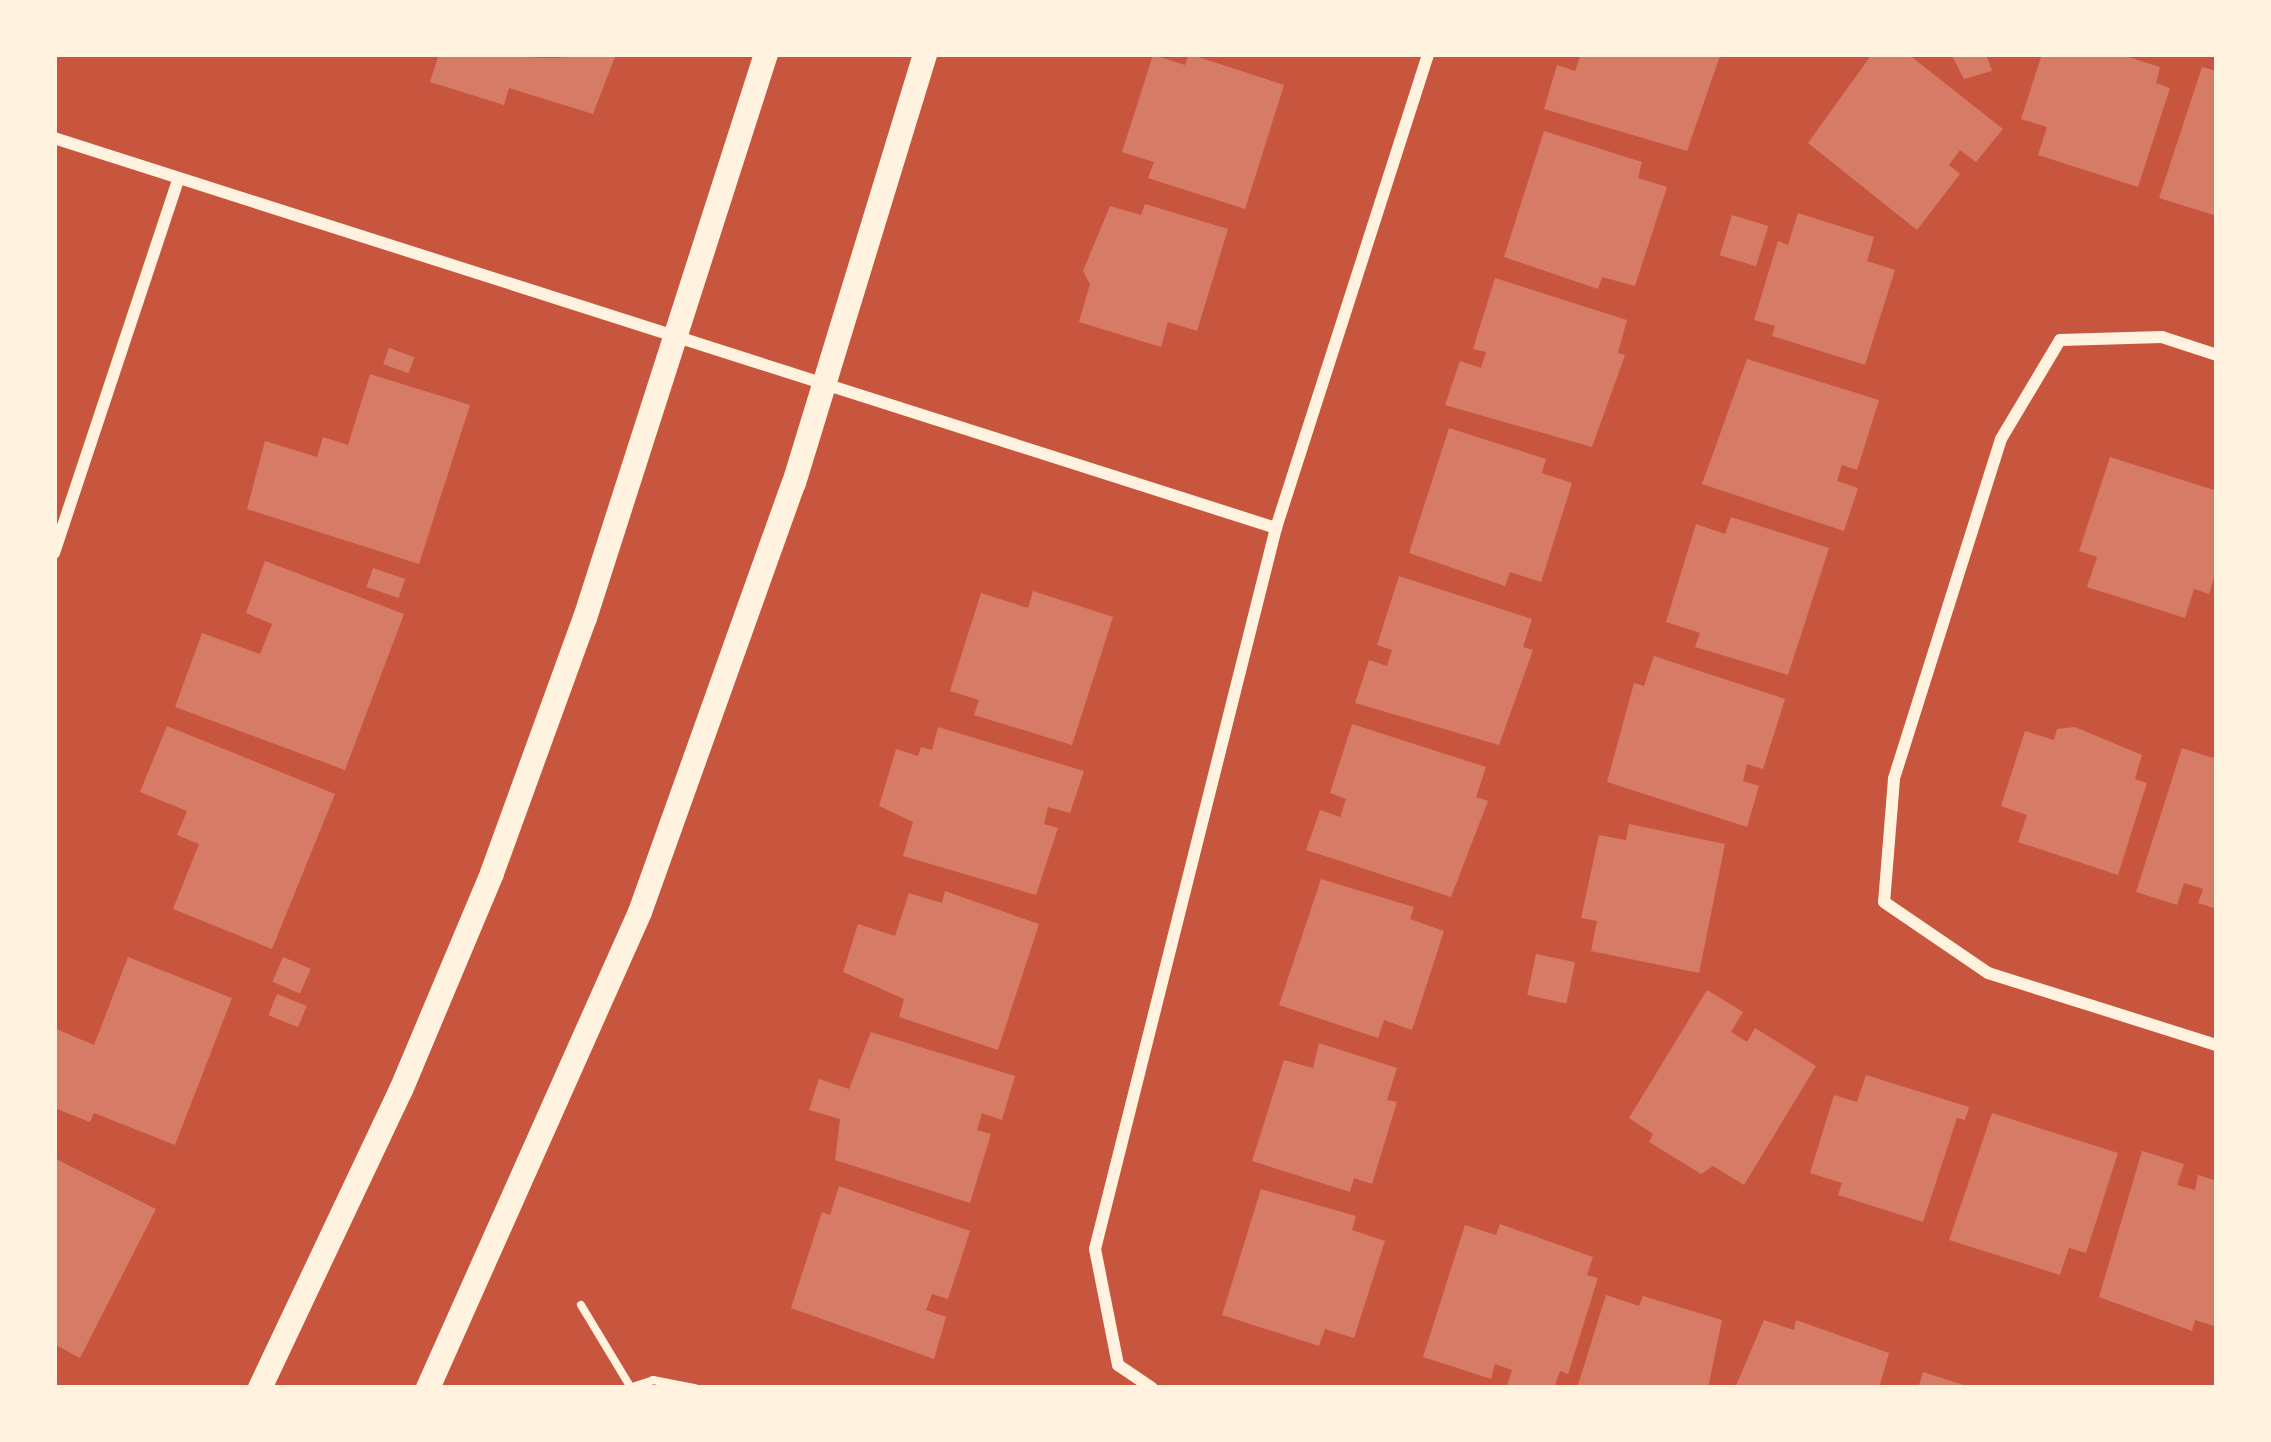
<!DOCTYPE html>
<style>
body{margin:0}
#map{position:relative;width:2271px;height:1442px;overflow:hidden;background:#c8553d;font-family:"Space Grotesk",sans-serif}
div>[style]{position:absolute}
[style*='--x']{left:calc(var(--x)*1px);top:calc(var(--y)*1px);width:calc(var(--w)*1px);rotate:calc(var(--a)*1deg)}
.building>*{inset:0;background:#d67c66;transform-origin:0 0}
.path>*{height:8px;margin:-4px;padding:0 4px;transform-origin:4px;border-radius:4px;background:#fff3e0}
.minor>*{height:12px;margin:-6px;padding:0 6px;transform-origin:6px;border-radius:6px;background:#fff3e0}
.secondary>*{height:24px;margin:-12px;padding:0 12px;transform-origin:12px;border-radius:12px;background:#fff3e0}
span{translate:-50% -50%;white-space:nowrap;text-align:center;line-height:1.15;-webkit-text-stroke:9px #fff3e0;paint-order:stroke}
.frame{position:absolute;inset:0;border:57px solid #fff3e0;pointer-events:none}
</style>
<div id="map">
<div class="building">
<div style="clip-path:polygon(439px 54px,554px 58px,616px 54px,593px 114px,509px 88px,504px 105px,430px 82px)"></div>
<div style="clip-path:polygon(1189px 54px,1284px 85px,1245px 209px,1148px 178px,1154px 162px,1122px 152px,1153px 55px,1185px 65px)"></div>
<div style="clip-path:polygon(1581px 54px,1720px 56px,1687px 151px,1544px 109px,1557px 65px,1575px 71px)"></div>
<div style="clip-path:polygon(1872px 54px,1908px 54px,2003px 129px,1976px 162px,1960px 150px,1949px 165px,1960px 174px,1917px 230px,1808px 143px)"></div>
<div style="clip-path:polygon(1951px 54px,1986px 54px,1992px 71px,1964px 79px)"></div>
<div style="clip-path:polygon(2042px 54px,2119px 54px,2160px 67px,2156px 83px,2170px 88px,2138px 187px,2038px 155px,2047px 127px,2021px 119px)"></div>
<div style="clip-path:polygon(2202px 67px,2217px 71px,2217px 216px,2159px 198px)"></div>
<div style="clip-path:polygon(1544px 131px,1642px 162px,1638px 178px,1667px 187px,1635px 286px,1602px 277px,1598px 289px,1504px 257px)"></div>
<div style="clip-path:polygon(1145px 204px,1228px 229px,1197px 331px,1168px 322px,1161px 347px,1079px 322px,1090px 284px,1083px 271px,1110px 206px,1141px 215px)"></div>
<div style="clip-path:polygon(1798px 213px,1874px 237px,1867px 261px,1895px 270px,1865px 365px,1772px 336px,1775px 326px,1754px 320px,1778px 241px,1788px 245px)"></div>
<div style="left:1732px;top:215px;width:38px;height:42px;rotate:17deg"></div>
<div style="clip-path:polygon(1495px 278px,1627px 320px,1618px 353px,1625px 355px,1592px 447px,1445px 405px,1460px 361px,1481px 368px,1486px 352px,1473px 349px)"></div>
<div style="left:389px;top:348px;width:27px;height:17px;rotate:20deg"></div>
<div style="clip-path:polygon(1747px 359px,1879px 400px,1857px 470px,1842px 465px,1837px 481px,1858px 488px,1844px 531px,1702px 484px)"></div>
<div style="clip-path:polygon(370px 374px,470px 405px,419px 564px,247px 509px,265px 441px,317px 457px,323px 437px,348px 445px)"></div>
<div style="clip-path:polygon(1449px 428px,1546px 459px,1542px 473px,1572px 483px,1541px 582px,1510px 572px,1505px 586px,1409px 553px)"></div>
<div style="clip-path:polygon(2110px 457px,2217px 491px,2217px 568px,2209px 594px,2194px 589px,2185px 618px,2087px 587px,2097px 557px,2079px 551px)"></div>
<div style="clip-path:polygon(1731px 517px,1829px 548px,1788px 675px,1695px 647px,1700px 633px,1666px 622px,1696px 524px,1725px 534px)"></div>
<div style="clip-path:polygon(265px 561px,404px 614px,345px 770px,175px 707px,202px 633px,260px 654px,272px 624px,246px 613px)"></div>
<div style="left:373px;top:568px;width:34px;height:20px;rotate:19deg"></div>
<div style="clip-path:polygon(1399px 576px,1532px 619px,1523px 647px,1533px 650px,1499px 745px,1355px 703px,1369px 660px,1387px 666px,1392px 650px,1377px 645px)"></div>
<div style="clip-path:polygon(1033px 591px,1113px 617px,1072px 745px,974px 715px,979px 700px,950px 691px,981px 593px,1028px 608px)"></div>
<div style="clip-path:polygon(1654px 656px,1785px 699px,1763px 769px,1747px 764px,1743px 781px,1759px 786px,1747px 827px,1607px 782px,1634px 683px,1644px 686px)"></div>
<div style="clip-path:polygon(1352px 724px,1486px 767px,1476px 797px,1488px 801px,1451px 897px,1306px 850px,1320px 810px,1340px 817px,1346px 799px,1330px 793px)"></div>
<div style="clip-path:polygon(167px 726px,335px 794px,272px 949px,173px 909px,199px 844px,177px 835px,187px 811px,140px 792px)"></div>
<div style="clip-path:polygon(938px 727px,1084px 771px,1070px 813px,1048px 807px,1044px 824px,1058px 828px,1036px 895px,903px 856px,913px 822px,879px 806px,896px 749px,918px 756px,921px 747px,932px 750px)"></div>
<div style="clip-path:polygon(2075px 727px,2142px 755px,2135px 779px,2147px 783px,2118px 875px,2018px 842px,2027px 815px,2001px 806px,2025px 731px,2054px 740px,2057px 729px)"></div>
<div style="clip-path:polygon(2182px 748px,2213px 758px,2217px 749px,2217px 909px,2198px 903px,2203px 889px,2184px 883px,2177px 905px,2136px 892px)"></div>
<div style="clip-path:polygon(1629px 824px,1725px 844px,1699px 973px,1591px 951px,1597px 921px,1581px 918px,1599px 835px,1626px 840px)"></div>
<div style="clip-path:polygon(1321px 879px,1414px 907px,1410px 919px,1444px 931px,1412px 1030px,1384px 1020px,1378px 1038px,1279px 1005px)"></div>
<div style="clip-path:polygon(945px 891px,1039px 924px,998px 1050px,899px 1017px,904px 999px,843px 972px,858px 924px,895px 936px,909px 893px,942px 903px)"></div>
<div style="left:1536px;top:954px;width:40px;height:42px;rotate:12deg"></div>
<div style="clip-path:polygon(128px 957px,232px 998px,175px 1145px,94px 1113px,90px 1122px,54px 1108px,54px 1028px,94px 1045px)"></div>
<div style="left:283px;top:957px;width:30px;height:27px;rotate:23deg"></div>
<div style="clip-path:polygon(1707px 990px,1743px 1012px,1731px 1032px,1747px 1042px,1755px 1028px,1816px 1066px,1744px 1185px,1713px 1166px,1701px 1174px,1649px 1142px,1653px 1134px,1629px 1118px)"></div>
<div style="left:277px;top:994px;width:32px;height:23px;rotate:22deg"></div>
<div style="clip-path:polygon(871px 1032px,1015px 1076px,1002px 1120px,982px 1113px,977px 1130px,991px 1134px,970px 1203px,835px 1160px,840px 1119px,809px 1110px,819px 1079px,849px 1089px)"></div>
<div style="clip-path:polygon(1319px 1043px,1397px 1068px,1387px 1100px,1397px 1102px,1372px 1184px,1354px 1178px,1350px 1192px,1252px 1161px,1284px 1060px,1313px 1068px)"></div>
<div style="clip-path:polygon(1866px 1075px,1969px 1107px,1965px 1120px,1957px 1118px,1923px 1222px,1838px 1195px,1842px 1183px,1810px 1173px,1834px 1095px,1857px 1102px)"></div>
<div style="clip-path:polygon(1992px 1113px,2118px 1153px,2086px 1253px,2069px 1248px,2060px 1275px,1949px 1240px)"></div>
<div style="clip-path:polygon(2142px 1151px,2184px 1164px,2177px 1185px,2195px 1190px,2198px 1175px,2217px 1181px,2217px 1327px,2195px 1320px,2192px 1331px,2099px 1297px)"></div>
<div style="clip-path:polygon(54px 1158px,156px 1209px,80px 1358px,54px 1344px)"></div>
<div style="clip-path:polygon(839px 1186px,970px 1231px,948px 1299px,932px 1294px,926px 1310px,946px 1317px,934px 1359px,791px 1308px,822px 1212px,830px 1215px)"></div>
<div style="clip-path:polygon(1261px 1189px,1356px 1216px,1352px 1230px,1385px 1241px,1354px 1338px,1325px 1329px,1319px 1346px,1222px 1315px)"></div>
<div style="clip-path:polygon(1500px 1224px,1593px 1257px,1587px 1275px,1598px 1278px,1568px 1374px,1560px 1371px,1554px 1388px,1506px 1388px,1512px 1370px,1495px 1364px,1491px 1379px,1423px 1357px,1465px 1225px,1496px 1235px)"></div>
<div style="clip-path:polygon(1606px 1295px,1639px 1306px,1643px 1296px,1722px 1320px,1708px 1388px,1577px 1388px)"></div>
<div style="clip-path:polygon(1764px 1320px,1794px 1330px,1796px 1320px,1889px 1353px,1879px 1388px,1735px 1388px)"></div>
<div style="clip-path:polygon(1923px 1372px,1970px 1387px,1969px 1388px,1918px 1388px)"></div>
</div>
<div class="path">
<div style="--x:581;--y:1305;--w:97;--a:58.9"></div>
<div style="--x:632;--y:1387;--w:22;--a:-18"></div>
<div style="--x:653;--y:1380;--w:43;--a:10.8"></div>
</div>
<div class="minor">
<div style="--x:54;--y:138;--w:1283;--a:17.7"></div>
<div style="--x:2217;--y:355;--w:58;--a:-161.9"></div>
<div style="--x:2162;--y:337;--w:102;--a:178.3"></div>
<div style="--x:2060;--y:340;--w:115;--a:120.8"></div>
<div style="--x:2001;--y:439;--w:356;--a:107.5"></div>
<div style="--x:1894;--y:779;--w:123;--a:94.6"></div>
<div style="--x:1884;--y:902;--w:126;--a:34.3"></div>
<div style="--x:1988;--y:973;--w:240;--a:17.5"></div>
<div style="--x:54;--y:553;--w:395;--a:-71.6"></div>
<div style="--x:1152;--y:1388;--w:41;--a:-145.9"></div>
<div style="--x:1118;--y:1365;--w:118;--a:-101.2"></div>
<div style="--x:1095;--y:1249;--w:743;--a:-75.91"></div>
<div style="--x:1276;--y:528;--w:498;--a:-72.2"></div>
</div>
<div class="secondary">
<div style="--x:260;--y:1388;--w:330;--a:-64.7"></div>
<div style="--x:401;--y:1090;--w:235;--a:-67.2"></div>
<div style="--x:492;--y:873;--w:271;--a:-70"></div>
<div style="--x:585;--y:618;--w:592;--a:-72.21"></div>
<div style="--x:428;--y:1388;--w:521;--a:-65.99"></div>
<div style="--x:640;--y:912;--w:456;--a:-70.3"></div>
<div style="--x:794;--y:483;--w:449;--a:-73"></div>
</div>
<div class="frame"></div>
</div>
